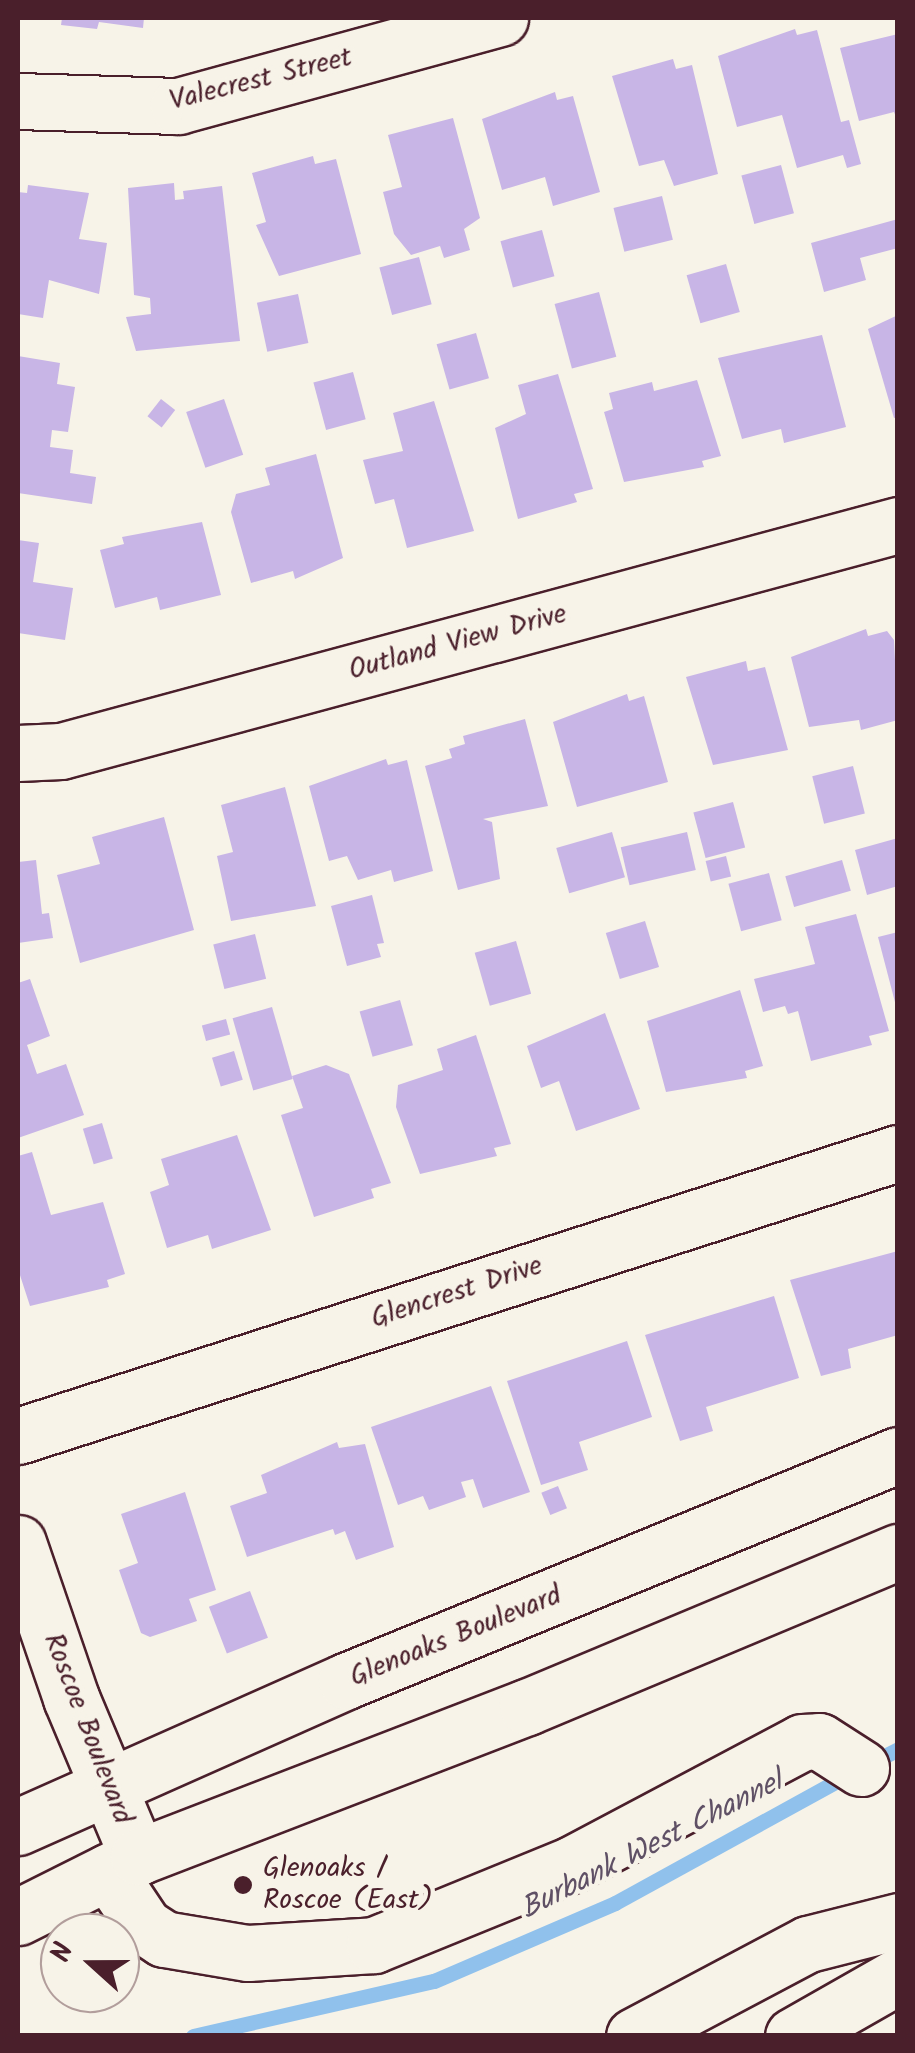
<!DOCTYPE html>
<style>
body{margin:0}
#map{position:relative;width:915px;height:2053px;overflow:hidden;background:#f7f3e8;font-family:Kalam,sans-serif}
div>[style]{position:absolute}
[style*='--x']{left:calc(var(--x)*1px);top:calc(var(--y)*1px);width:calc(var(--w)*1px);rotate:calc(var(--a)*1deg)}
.stream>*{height:15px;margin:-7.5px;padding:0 7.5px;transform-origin:7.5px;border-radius:7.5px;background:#90c1ec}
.building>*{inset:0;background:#c8b5e6;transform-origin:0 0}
.roads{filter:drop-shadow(2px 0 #4a1f2b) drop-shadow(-2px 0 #4a1f2b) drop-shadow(0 2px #4a1f2b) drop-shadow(0 -2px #4a1f2b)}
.minor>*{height:55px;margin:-27.5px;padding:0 27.5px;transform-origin:27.5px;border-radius:27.5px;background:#f7f3e8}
.major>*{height:55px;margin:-27.5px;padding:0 27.5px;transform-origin:27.5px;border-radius:27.5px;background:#f7f3e8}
.highway>*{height:55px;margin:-27.5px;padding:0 27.5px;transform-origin:27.5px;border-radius:27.5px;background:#f7f3e8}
.dots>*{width:28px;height:28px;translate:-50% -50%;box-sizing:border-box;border:5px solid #f7f3e8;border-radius:50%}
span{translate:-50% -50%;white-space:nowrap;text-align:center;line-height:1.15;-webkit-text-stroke:9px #f7f3e8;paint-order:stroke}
.street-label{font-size:28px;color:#4a1f2b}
.poi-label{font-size:28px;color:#4a1f2b}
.left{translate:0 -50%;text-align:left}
.water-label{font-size:30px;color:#5f5065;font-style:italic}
.frame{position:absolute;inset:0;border:20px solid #4a1f2b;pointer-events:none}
.north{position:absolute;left:40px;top:1913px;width:100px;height:100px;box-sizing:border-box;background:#f7f3e8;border:2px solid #b29e9c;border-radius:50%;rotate:291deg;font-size:28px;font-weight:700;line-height:40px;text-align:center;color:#4a1f2b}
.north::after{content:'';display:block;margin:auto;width:35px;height:45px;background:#4a1f2b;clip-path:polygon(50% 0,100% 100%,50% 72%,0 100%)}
</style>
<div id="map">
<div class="stream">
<div style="--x:869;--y:1764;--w:33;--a:-27"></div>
<div style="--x:193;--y:2036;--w:247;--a:-12.9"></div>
<div style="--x:434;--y:1981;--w:197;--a:-23.3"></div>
<div style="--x:615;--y:1903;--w:266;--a:-28.8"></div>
</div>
<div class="building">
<div style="clip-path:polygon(62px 18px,144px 18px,143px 28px,99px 22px,97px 29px,61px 25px)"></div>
<div style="clip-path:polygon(795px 29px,797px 35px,817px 30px,841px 122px,849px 120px,861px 164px,847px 168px,843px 155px,797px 168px,782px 115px,737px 127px,718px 56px)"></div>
<div style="clip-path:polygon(898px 34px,898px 122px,894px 112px,859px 121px,840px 48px)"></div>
<div style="clip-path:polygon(673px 59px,676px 69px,692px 65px,718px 174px,674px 186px,664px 160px,639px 166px,612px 76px)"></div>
<div style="clip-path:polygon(555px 92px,557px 100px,573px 96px,600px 192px,553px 206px,545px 177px,502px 190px,482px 119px)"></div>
<div style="clip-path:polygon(453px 118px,480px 218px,464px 229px,470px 250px,444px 258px,440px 246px,411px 255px,394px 234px,383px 192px,402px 187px,388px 135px)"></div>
<div style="clip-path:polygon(313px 156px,315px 164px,336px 159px,361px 254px,279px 276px,256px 225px,266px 222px,252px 173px)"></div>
<div style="left:781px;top:165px;width:50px;height:41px;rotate:75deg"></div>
<div style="clip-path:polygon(174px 183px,175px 200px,184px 199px,183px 191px,222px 186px,240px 341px,136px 351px,126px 317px,151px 314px,150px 298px,134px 295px,128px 188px)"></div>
<div style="clip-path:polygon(28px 185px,89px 193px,79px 239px,107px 243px,99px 294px,49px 280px,43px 318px,18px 314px,18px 192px,27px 193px)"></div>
<div style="left:662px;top:196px;width:45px;height:50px;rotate:76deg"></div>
<div style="clip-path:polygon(898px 219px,898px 248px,860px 258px,866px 280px,824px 292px,811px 243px)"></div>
<div style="left:542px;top:230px;width:48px;height:43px;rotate:75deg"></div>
<div style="left:419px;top:257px;width:49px;height:41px;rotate:75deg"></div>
<div style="left:726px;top:264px;width:50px;height:41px;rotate:74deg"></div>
<div style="left:599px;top:292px;width:67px;height:46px;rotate:75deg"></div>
<div style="left:298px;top:294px;width:50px;height:42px;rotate:78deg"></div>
<div style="clip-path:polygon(898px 315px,898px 417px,894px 418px,868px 329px)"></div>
<div style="left:476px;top:333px;width:47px;height:41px;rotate:74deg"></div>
<div style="clip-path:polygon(822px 335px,846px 427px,784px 443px,781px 429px,742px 439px,718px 358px)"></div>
<div style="clip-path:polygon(18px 356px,60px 363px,57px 384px,75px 387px,68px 432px,52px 430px,50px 447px,73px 450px,70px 473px,96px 477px,92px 504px,18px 493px)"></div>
<div style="left:353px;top:372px;width:49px;height:41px;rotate:75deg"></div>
<div style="clip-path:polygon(558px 374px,593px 489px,574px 494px,577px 502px,518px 519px,495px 428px,526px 414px,518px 385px)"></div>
<div style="clip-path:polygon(697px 380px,721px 456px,702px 461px,704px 467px,624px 482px,604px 412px,613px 409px,609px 393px,652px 382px,654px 391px)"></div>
<div style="left:161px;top:399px;width:18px;height:22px;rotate:38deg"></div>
<div style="left:224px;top:399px;width:59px;height:40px;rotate:71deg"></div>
<div style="clip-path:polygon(434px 401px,474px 531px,407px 548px,394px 499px,375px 504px,363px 460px,403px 451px,393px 413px)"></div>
<div style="clip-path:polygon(316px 454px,343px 558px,295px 579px,293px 571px,251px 583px,231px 512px,236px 494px,270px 485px,265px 468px)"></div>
<div style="clip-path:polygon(202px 522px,221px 595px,160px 610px,157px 597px,115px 608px,100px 550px,124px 544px,122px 537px)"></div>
<div style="clip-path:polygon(18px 540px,39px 543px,33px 582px,73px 588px,65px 640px,18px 633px)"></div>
<div style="clip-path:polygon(866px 629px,868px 636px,887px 631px,894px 640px,898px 720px,861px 730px,859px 720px,809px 727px,791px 657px)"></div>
<div style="clip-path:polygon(746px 661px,748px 671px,765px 667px,788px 750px,713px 765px,686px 677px)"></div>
<div style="clip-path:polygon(627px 694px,629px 701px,644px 696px,668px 782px,577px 807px,553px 722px)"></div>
<div style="clip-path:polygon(525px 719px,548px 806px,483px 819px,492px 822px,500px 879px,458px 890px,425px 766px,452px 758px,449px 749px,465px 744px,463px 736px)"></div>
<div style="clip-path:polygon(386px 759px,388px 765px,407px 760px,433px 871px,394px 882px,391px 870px,358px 880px,347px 856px,329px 861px,309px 786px)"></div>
<div style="left:853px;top:766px;width:49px;height:42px;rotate:76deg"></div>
<div style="clip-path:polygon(285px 787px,316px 906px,231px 921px,217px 856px,233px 852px,221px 805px)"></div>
<div style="left:733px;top:802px;width:47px;height:41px;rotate:75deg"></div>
<div style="clip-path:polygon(164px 817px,194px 930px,80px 963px,57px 875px,100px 864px,92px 837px)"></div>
<div style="left:612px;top:832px;width:47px;height:58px;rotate:74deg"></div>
<div style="left:687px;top:832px;width:39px;height:68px;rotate:77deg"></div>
<div style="clip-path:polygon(898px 838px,898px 886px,867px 895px,855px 850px)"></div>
<div style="left:726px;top:856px;width:21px;height:21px;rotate:76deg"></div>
<div style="clip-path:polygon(36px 860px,42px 914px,49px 913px,53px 938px,18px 943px,18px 862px)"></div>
<div style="left:842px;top:860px;width:32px;height:59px;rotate:74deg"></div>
<div style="left:769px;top:873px;width:49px;height:42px;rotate:75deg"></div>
<div style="clip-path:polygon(372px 895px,384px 943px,377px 944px,381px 957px,347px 966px,331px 906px)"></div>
<div style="clip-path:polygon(856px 914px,889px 1031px,869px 1036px,872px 1045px,811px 1061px,798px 1011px,788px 1014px,785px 1006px,763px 1012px,754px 979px,815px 964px,805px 927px)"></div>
<div style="left:645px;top:921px;width:48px;height:41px;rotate:73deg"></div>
<div style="clip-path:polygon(898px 932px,898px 1006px,896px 1006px,878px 937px)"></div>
<div style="left:255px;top:934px;width:46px;height:43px;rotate:76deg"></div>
<div style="left:516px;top:941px;width:55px;height:43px;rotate:74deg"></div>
<div style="clip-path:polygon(30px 979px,50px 1036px,27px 1045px,37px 1074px,66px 1064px,84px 1115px,18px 1138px,18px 983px)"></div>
<div style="clip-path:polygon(740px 990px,763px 1066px,745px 1071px,747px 1078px,666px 1092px,647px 1021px)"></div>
<div style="left:400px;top:1000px;width:47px;height:42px;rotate:74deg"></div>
<div style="left:272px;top:1007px;width:75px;height:41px;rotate:74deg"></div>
<div style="clip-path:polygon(605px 1013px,640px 1109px,576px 1131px,559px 1081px,541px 1088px,527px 1046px)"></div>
<div style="left:226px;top:1019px;width:16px;height:25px;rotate:75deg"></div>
<div style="clip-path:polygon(476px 1035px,511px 1144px,494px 1148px,497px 1156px,420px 1174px,396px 1107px,398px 1085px,443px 1070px,437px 1049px)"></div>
<div style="left:234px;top:1051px;width:30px;height:23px;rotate:73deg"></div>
<div style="clip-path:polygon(326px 1065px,349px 1074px,391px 1183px,371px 1189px,374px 1198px,314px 1217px,281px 1115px,303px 1108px,292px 1076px)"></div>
<div style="left:102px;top:1123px;width:37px;height:20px;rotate:73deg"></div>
<div style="clip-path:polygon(237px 1135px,271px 1230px,212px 1249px,208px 1235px,167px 1248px,150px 1192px,169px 1185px,161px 1159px)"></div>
<div style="clip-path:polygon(32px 1152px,51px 1215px,103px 1202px,125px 1274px,107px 1280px,109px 1287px,30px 1306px,18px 1269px,18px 1156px)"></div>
<div style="clip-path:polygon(898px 1251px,898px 1335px,848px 1349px,851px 1368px,821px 1376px,790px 1280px)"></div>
<div style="clip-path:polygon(774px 1296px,799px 1378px,706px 1407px,713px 1431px,680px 1441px,645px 1335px)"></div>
<div style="clip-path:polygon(627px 1341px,652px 1417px,579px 1442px,588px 1470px,541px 1485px,507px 1381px)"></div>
<div style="clip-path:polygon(491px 1386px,530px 1492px,483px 1508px,473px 1479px,461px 1482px,466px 1497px,429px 1510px,423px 1496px,398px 1505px,371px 1427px)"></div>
<div style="clip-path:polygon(337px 1442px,339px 1448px,365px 1444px,394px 1547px,356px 1560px,345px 1531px,335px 1535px,333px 1529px,247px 1557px,230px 1506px,267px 1493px,261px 1475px)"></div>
<div style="left:558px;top:1486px;width:24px;height:18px;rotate:68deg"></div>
<div style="clip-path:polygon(185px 1492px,216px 1590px,189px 1599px,197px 1621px,150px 1637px,141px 1633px,119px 1570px,138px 1563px,121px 1514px)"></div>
<div style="left:250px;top:1591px;width:50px;height:44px;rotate:69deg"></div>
</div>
<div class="roads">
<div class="minor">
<div style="--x:18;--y:101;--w:160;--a:1.8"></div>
<div style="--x:178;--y:106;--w:334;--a:-15.3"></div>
<div style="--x:18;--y:753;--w:43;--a:-2.7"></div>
<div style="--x:61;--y:751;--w:867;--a:-15.11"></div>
<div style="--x:18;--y:1436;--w:924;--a:-17.83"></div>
<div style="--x:18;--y:1543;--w:164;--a:71.1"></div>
<div style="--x:71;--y:1698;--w:173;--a:67.2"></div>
<div style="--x:108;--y:1872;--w:65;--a:56.3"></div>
<div style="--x:144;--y:1926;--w:24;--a:33"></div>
<div style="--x:164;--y:1939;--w:85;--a:9.5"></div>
<div style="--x:248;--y:1953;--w:126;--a:-3.6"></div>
<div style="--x:374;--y:1945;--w:214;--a:-22.2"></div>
<div style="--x:572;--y:1864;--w:260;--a:-27.9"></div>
<div style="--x:802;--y:1742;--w:17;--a:-3"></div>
<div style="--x:819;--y:1741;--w:50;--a:32.7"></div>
</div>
<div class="major">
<div style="--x:18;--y:1827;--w:359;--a:-24"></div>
<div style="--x:346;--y:1681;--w:596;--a:-22.27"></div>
<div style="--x:18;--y:1917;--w:134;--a:-26.6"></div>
<div style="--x:138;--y:1857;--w:417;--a:-21.1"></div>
<div style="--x:527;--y:1707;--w:402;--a:-22.7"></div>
</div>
<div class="highway">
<div style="--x:634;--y:2036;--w:197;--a:-27.9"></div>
<div style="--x:808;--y:1944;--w:93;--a:-14.3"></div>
<div style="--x:793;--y:2036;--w:121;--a:-29.7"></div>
</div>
</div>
<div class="dots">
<div style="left:243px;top:1885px;background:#4a1f2b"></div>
</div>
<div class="street-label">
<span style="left:261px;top:80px;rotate:-14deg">Valecrest Street</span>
<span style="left:458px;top:643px;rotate:-15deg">Outland View Drive</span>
<span style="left:457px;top:1293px;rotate:-18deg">Glencrest Drive</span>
<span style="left:456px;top:1637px;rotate:-22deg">Glenoaks Boulevard</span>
<span style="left:87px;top:1729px;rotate:69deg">Roscoe Boulevard</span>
</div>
<div class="poi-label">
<span class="left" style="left:263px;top:1885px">Glenoaks /<br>Roscoe (East)</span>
</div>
<div class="water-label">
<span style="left:652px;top:1846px;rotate:-27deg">Burbank West Channel</span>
</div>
<div class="frame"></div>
<div class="north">N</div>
</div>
